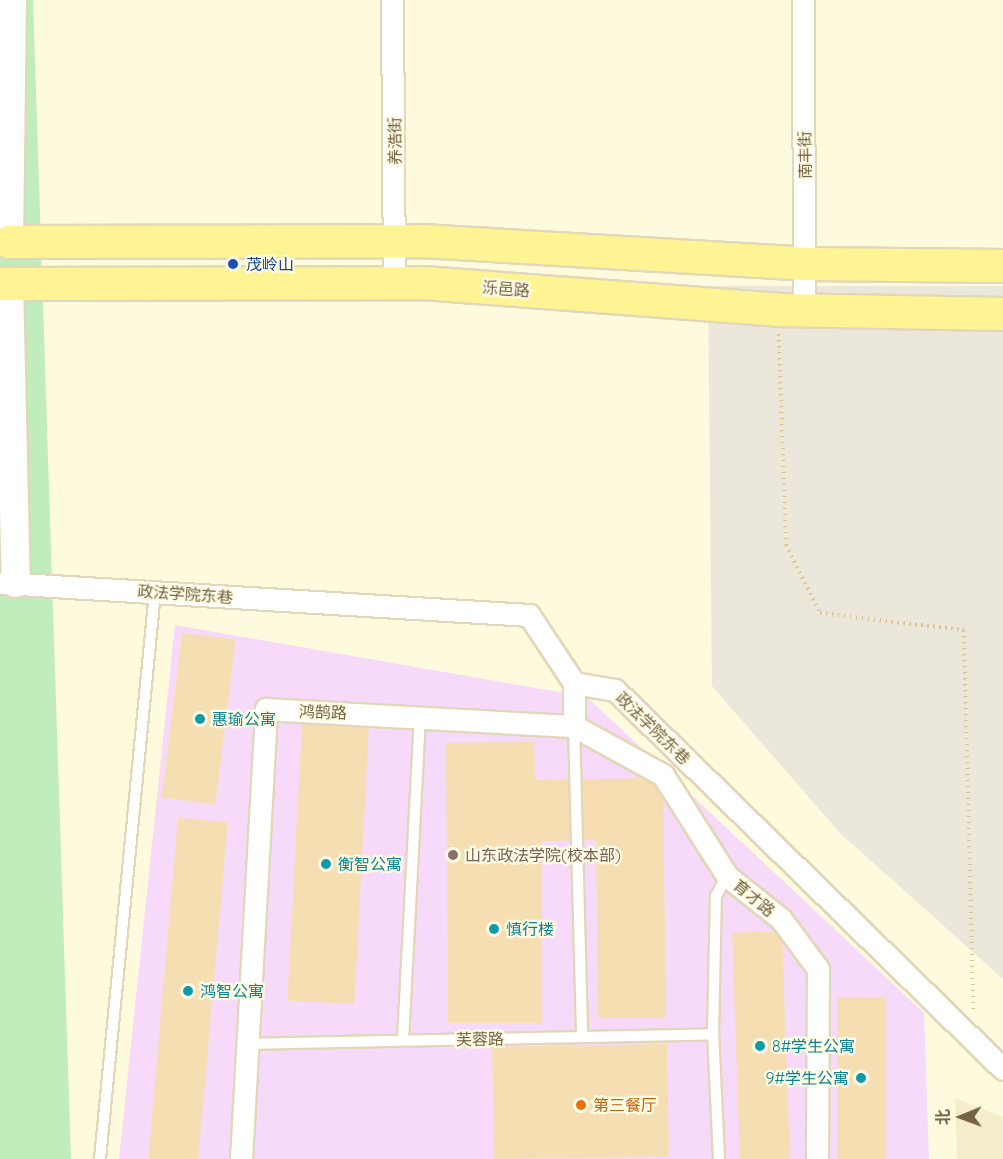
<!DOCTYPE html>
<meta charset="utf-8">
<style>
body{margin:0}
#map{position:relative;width:1003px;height:1159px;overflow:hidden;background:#fefadd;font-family:Quicksand,"Noto Sans SC",sans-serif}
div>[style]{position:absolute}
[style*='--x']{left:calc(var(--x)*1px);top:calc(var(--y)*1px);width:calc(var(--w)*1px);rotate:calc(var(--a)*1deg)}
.residential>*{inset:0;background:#f6eecb}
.industrial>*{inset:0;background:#ebe7da}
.education>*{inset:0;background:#f7dafa}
.green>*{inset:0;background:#c1ecbb}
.building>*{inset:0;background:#f5dfb2;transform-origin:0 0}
.path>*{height:4px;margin-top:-2px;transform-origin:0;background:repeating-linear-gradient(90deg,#d9c396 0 1.5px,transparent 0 6px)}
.roads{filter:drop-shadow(2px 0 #e2d7b9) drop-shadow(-2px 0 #e2d7b9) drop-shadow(0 2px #e2d7b9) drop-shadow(0 -2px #e2d7b9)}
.lane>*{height:10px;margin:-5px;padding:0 5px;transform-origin:5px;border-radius:5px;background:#fff}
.street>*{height:21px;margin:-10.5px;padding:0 10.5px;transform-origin:10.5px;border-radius:10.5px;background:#fff}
.secondary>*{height:28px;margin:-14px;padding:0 14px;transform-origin:14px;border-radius:14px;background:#fff}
.primary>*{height:32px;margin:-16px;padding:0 16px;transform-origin:16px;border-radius:16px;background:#fff493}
.dots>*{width:16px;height:16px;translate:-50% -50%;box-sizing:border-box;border:3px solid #fffce5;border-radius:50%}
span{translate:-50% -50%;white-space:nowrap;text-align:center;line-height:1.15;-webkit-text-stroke:4.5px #fffce5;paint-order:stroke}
.street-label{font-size:16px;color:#746244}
.transit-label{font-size:16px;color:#164399}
.left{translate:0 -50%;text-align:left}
.culture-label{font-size:16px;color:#0d838f}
.right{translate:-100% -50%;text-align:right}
.education-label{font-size:16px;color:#785e54}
.food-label{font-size:16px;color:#c56008}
.north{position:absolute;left:931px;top:1087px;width:60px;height:60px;-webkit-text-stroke:4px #fffce5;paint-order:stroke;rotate:269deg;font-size:16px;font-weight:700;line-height:24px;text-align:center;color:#746244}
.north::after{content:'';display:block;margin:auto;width:21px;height:27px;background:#746244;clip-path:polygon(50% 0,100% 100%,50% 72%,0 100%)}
</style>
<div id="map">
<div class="residential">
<div style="clip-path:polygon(955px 1098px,1003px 1117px,1003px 1159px,957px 1159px)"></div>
</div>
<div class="industrial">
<div style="clip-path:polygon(708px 286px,1003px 286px,1003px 979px,840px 833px,712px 686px)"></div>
</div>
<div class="education">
<div style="clip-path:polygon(175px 625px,587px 697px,924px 1013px,929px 1159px,119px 1159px)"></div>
</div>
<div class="green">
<div style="clip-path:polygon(0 0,33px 0,71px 1159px,0 1159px)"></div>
</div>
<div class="building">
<div style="left:182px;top:633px;width:54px;height:166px;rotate:7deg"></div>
<div style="left:302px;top:723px;width:67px;height:278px;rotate:3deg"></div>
<div style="clip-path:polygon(534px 742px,535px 780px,663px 778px,666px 1018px,598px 1018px,596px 840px,541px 841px,542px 1023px,448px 1023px,446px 743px)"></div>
<div style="left:178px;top:818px;width:50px;height:342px;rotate:5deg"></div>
<div style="left:782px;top:931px;width:228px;height:50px;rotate:88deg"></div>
<div style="left:837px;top:997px;width:49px;height:162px"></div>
<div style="left:667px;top:1044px;width:112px;height:175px;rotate:89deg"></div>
</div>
<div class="path">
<div style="--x:779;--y:334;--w:211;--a:88.1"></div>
<div style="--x:786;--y:545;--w:76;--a:63.4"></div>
<div style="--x:820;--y:613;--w:145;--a:6.7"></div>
<div style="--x:964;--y:630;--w:380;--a:88.6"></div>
</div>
<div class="roads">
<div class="lane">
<div style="--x:574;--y:726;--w:311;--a:88.5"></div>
<div style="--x:403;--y:1040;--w:324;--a:-87"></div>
<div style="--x:247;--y:1044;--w:466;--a:-1.2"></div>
<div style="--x:100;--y:1159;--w:570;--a:-84.46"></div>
<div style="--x:719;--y:1159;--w:125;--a:-92.7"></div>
<div style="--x:713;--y:1034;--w:138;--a:-88.8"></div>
<div style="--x:716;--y:896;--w:23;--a:-61"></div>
</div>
<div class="street">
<div style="--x:392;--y:0;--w:283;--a:89.6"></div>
<div style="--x:803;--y:0;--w:310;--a:89.8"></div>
<div style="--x:3;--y:583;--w:527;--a:3.48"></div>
<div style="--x:529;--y:615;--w:82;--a:56.5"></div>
<div style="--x:574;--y:683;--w:42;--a:9.7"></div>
<div style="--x:615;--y:690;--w:542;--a:44.33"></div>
<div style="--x:574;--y:726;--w:43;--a:-90"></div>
<div style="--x:241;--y:1159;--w:451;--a:-86.8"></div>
<div style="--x:266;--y:709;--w:308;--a:3.2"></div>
<div style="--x:574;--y:726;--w:102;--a:28.8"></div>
<div style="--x:663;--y:775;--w:120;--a:57.6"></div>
<div style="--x:727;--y:876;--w:69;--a:38.5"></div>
<div style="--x:781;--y:919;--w:62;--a:53.5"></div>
<div style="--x:818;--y:969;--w:190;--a:90.3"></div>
</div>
<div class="secondary">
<div style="--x:9;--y:242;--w:242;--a:-89.3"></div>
<div style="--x:9;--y:284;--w:299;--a:88.7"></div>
</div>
<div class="primary">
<div style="--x:9;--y:242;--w:413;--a:-0.1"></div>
<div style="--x:422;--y:241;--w:385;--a:3.4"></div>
<div style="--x:806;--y:264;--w:197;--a:0.6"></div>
<div style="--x:0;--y:284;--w:423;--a:-0.1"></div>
<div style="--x:423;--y:283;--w:356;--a:4.3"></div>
<div style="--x:778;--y:310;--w:225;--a:1"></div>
</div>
</div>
<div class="dots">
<div style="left:233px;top:264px;background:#1a4fb4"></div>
<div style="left:200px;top:719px;background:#0f9aa8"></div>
<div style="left:453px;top:855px;background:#8d6e63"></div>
<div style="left:326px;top:864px;background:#0f9aa8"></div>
<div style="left:494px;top:929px;background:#0f9aa8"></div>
<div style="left:188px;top:991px;background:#0f9aa8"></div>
<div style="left:760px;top:1046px;background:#0f9aa8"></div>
<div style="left:861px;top:1078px;background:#0f9aa8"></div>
<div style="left:581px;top:1105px;background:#e8710a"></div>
</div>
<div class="street-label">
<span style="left:395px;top:141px;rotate:-91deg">养浩街</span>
<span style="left:805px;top:155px;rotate:-91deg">南丰街</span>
<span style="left:506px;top:289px;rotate:4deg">泺邑路</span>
<span style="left:185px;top:594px;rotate:4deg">政法学院东巷</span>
<span style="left:323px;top:712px;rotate:2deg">鸿鹄路</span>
<span style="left:653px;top:728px;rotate:44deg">政法学院东巷</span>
<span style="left:754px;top:898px;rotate:39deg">育才路</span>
<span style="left:480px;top:1039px;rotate:-1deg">芙蓉路</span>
</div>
<div class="transit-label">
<span class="left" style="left:246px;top:264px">茂岭山</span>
</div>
<div class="culture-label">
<span class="left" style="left:212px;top:719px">惠瑜公寓</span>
<span class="left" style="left:338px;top:864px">衡智公寓</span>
<span class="left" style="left:506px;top:929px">慎行楼</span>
<span class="left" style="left:200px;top:991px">鸿智公寓</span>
<span class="left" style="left:772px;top:1046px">8#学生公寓</span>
<span class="right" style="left:849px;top:1078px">9#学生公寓</span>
</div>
<div class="education-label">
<span class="left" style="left:465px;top:855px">山东政法学院(校本部)</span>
</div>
<div class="food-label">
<span class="left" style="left:593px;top:1105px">第三餐厅</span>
</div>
<div class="north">北</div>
</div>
